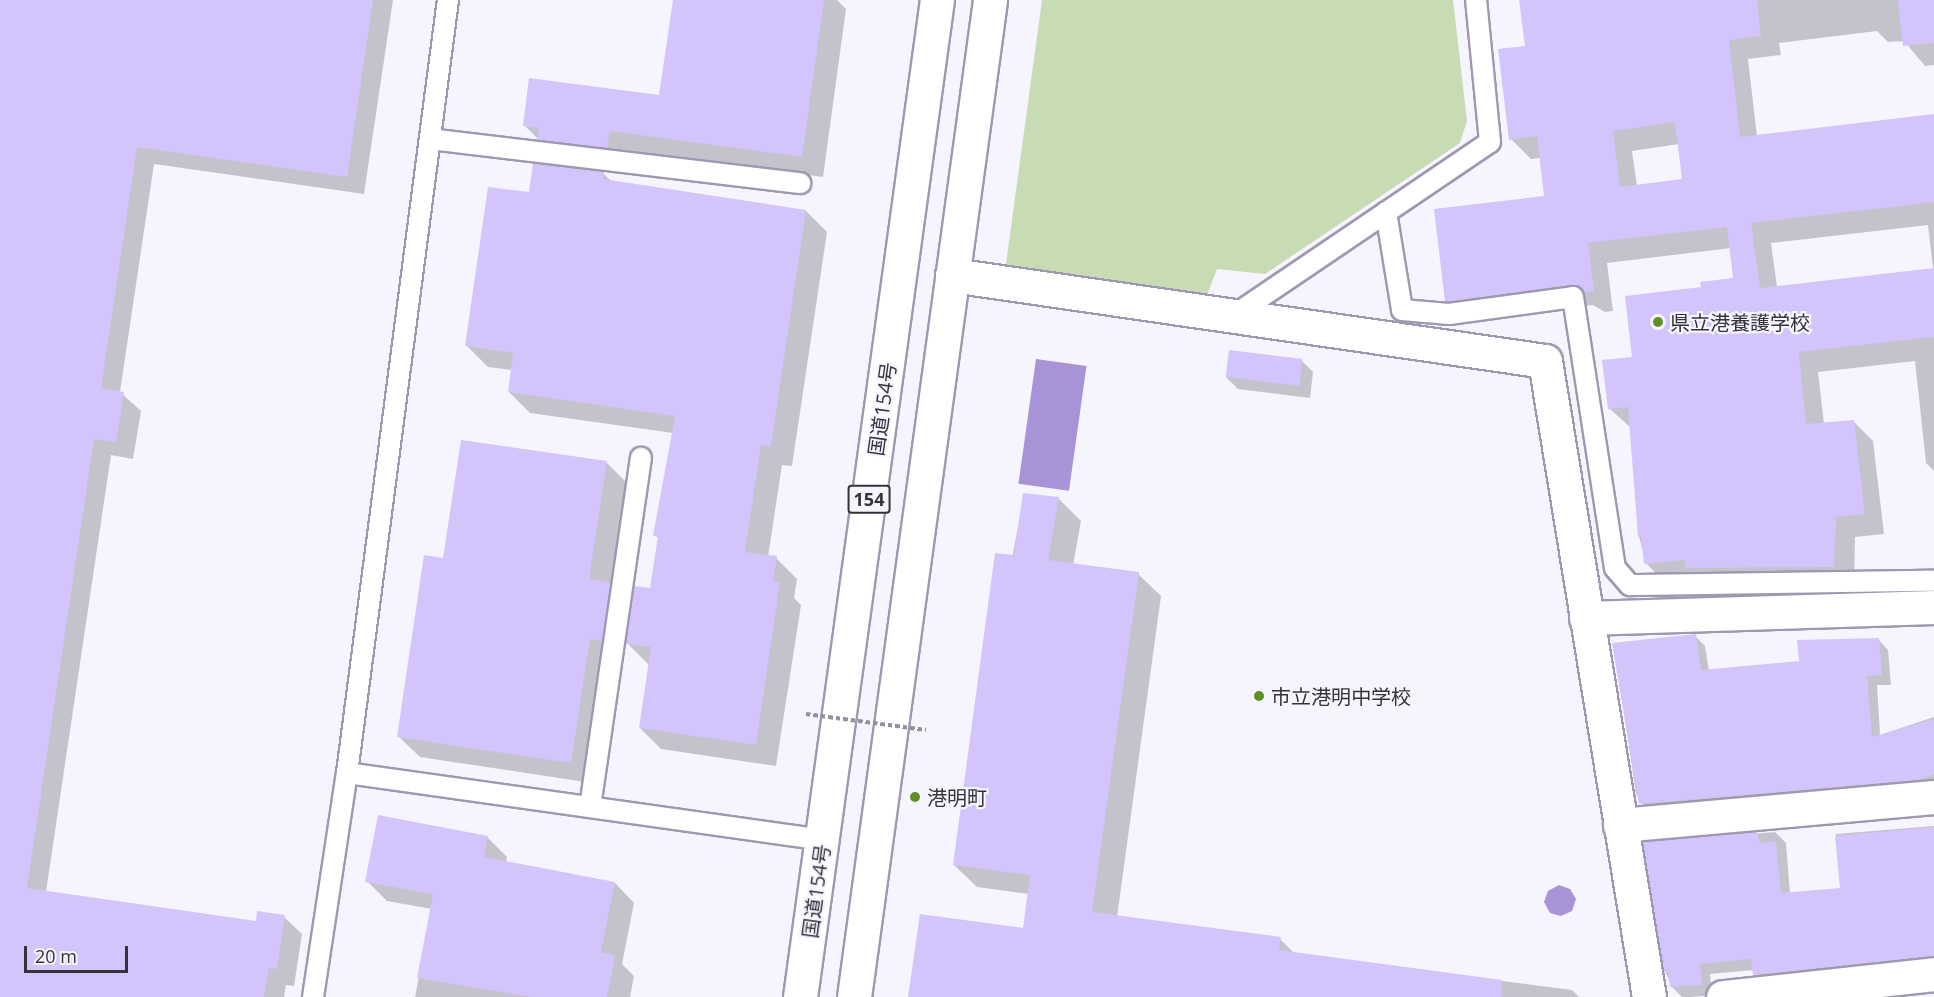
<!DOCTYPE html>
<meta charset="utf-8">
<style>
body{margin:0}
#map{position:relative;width:1934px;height:997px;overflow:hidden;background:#f6f4fe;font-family:"Open Sans","Noto Sans JP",sans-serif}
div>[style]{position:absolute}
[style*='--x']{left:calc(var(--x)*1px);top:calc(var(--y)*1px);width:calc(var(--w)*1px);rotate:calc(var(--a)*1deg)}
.green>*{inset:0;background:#c7dcb5}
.water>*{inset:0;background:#a793d5;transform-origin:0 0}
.shadow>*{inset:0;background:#0003}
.building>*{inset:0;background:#d4c4fc;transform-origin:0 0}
.roads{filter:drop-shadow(2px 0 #9e98b0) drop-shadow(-2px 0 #9e98b0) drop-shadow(0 2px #9e98b0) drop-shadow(0 -2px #9e98b0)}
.lane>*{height:20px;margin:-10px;padding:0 10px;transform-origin:10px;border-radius:10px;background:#fff}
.street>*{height:33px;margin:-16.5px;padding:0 16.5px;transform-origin:16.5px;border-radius:16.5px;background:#fff}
.highway>*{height:33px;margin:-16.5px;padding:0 16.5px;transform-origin:16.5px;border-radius:16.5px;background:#fff}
.path-bridge>*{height:4px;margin-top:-2px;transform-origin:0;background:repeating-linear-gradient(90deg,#92909a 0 4.5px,transparent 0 7.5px)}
.dots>*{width:16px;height:16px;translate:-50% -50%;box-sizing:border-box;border:3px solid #f6f4fe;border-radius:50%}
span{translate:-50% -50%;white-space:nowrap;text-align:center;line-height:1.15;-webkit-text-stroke:4.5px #f6f4fe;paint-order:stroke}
.shield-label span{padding:2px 4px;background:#f6f4fe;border:2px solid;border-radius:4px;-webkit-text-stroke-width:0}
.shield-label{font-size:18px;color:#34323b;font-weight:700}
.poi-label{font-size:20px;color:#34323b}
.left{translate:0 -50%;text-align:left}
.street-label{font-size:20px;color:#34323b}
.scale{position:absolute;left:24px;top:946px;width:104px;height:27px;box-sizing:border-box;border:3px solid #34323b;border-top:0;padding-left:8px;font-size:18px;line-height:21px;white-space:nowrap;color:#34323b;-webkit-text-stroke:4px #f6f4fe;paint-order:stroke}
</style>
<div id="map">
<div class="green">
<div style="clip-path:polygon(1042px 0,1453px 0,1467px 121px,1460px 143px,1265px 274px,1217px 269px,1206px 298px,1005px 271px)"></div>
</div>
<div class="water">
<div style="left:1036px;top:359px;width:51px;height:126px;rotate:8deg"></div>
<div style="clip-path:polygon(1559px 885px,1570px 889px,1576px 899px,1572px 911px,1561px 916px,1550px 913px,1544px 902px,1548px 891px)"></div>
</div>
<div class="shadow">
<div style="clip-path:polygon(0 0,393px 0,364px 194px,154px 164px,120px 392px,141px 411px,133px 459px,111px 455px,46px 892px,257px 922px,284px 917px,302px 934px,294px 986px,286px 985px,284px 997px,0 997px)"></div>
<div style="clip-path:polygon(674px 0,837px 0,846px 9px,823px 177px,631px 151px,628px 168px,559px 160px,524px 125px,661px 97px)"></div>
<div style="clip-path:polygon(evenodd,1521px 0,1934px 0,1934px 65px,1925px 66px,1904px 41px,1888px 42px,1877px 31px,1779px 43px,1781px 55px,1748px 59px,1757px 137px,1934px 116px,1934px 471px,1926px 463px,1915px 361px,1818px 372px,1824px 424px,1853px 421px,1873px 441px,1884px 534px,1855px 537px,1854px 586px,1666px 584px,1646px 563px,1639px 536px,1631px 428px,1609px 408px,1634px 358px,1702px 289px,1735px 280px,1731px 248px,1607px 263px,1613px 311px,1605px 312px,1593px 305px,1467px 321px,1447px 301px,1546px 197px,1541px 158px,1531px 159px,1511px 139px,1527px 47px,1521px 0,1679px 144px,1683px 181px,1637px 186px,1632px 151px,1679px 144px,1521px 0,1928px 225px,1933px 269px,1777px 287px,1771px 243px,1928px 225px)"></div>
<div style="clip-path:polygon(603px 173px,612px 182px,806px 211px,827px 232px,792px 466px,782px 465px,768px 557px,776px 558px,797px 579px,794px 598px,801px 605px,776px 766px,661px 749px,640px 728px,649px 665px,626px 642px,623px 661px,611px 659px,592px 783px,420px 757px,398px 736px,444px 560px,606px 462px,627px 483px,612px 586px,633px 607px,651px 590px,659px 539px,655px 535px,673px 433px,530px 413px,509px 392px,512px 370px,488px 367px,467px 346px,530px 194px)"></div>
<div style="clip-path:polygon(1301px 360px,1313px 372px,1310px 398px,1238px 389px,1226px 377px)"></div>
<div style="clip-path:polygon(1024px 495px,1059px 499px,1081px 521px,1073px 565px,1138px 574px,1161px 596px,1117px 917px,1280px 939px,1295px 954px,1572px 990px,1579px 997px,910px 997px,1024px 930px,1029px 894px,977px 887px,954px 865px)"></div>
<div style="clip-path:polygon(1695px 636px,1705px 646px,1709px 671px,1800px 662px,1878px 639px,1888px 650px,1891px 685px,1877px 685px,1880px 735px,1934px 717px,1934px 791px,1651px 814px,1636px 794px,1614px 644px)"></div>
<div style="clip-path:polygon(1934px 826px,1934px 970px,1765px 985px,1754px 970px,1710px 974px,1712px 995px,1691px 997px,1682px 997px,1672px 987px,1665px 971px,1644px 843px,1775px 832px,1786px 843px,1790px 894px,1841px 889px,1836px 834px)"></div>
<div style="clip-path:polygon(488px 838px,507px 857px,506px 863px,615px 883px,634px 903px,622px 964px,634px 976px,630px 997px,415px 997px,432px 909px,387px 901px,367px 881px)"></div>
</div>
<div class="building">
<div style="clip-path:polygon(0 0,373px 0,347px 177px,137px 147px,101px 388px,124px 392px,116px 442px,94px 439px,27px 888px,256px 921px,257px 911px,285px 915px,277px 969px,269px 968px,264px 997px,0 997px)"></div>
<div style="clip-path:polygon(673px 0,824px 0,802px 157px,610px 131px,607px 148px,537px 140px,539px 128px,523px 126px,529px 78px,659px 95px)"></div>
<div style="clip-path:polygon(evenodd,1519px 0,1757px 0,1761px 36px,1729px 40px,1740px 137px,1934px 114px,1934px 202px,1751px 223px,1760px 288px,1934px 268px,1934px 337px,1799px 352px,1806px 424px,1854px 420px,1865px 514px,1836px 517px,1834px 567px,1685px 568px,1685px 560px,1644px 564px,1641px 536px,1638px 537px,1628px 407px,1608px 409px,1602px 360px,1632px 357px,1625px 296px,1701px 287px,1700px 282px,1733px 278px,1727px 227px,1588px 243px,1594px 291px,1584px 292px,1571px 285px,1445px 302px,1434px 209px,1544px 196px,1537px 136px,1509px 140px,1498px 49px,1525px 46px,1519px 0,1675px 122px,1682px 179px,1620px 187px,1613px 131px,1675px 122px)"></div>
<div style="clip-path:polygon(1898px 0,1934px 0,1934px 43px,1903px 46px)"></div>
<div style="clip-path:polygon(533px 163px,604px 172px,603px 179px,806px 210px,771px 446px,761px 445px,745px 552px,777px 556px,773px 581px,780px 582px,756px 745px,639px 728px,651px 647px,626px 644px,634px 586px,650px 588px,658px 536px,653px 536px,675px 416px,508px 392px,513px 353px,465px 346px,488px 187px,529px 192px)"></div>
<div style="left:1229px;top:350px;width:74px;height:27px;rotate:7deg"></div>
<div style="clip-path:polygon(461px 440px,607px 461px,589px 579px,611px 583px,602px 641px,590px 639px,571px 763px,397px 737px,424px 555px,443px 558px)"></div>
<div style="clip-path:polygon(1023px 493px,1059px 497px,1048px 560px,1139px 572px,1092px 912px,1281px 937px,1279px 950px,1502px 980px,1501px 997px,908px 997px,920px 914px,1023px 928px,1030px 875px,953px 865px,995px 553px,1014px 555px)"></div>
<div style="clip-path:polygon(1696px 634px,1701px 670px,1799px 661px,1797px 640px,1879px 638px,1882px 675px,1867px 676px,1872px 737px,1934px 719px,1934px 774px,1918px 780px,1639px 804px,1612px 643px)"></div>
<div style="clip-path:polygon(378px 815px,488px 836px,484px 857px,615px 882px,601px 952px,615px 955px,607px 997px,533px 997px,417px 978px,433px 894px,365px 882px)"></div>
<div style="clip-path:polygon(1934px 827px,1934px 956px,1753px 975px,1751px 959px,1700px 964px,1702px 985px,1670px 987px,1669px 972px,1664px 972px,1643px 842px,1757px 832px,1760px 843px,1776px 841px,1781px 893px,1840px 888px,1835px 836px)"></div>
</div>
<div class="roads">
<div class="lane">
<div style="--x:430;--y:139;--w:373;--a:6.8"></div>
<div style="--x:1386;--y:212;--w:99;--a:80.7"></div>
<div style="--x:1402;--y:310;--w:47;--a:4.9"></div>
<div style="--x:1449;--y:314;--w:125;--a:-7.8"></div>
<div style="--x:1573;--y:297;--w:274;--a:81.2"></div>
<div style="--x:1615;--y:568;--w:23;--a:49"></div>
<div style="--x:1630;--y:585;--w:304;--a:-0.8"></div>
<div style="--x:1233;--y:316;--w:310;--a:-34.1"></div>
<div style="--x:1490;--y:142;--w:143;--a:-95.6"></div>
<div style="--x:347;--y:773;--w:481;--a:8"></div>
<div style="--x:590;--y:807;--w:353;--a:-81.7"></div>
<div style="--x:313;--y:997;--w:227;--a:-81.4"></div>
<div style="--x:347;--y:773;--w:780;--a:-82.56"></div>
</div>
<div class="street">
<div style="--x:952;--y:275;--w:599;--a:8.25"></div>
<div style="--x:1545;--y:361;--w:644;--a:80.71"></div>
<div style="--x:1586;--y:618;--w:348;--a:-1.8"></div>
<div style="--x:1620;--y:825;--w:315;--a:-5.1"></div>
<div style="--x:1723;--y:997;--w:212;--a:-6.2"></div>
</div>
<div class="highway">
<div style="--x:800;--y:997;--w:1006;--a:-82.18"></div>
<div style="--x:854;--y:997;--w:1006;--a:-82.23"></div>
</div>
</div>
<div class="path-bridge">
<div style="--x:806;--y:714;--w:121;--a:7.6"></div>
</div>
<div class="dots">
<div style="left:1658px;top:322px;background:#5f8f25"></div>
<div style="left:1259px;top:696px;background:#5f8f25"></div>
<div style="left:915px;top:797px;background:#5f8f25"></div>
</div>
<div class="shield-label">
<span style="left:869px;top:499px">154</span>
</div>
<div class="poi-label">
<span class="left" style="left:1670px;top:322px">県立港養護学校</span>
<span class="left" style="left:1271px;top:696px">市立港明中学校</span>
<span class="left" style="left:927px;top:797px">港明町</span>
</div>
<div class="street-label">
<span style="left:882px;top:409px;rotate:-82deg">国道154号</span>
<span style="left:816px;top:891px;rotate:-82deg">国道154号</span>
</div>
<div class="scale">20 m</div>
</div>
